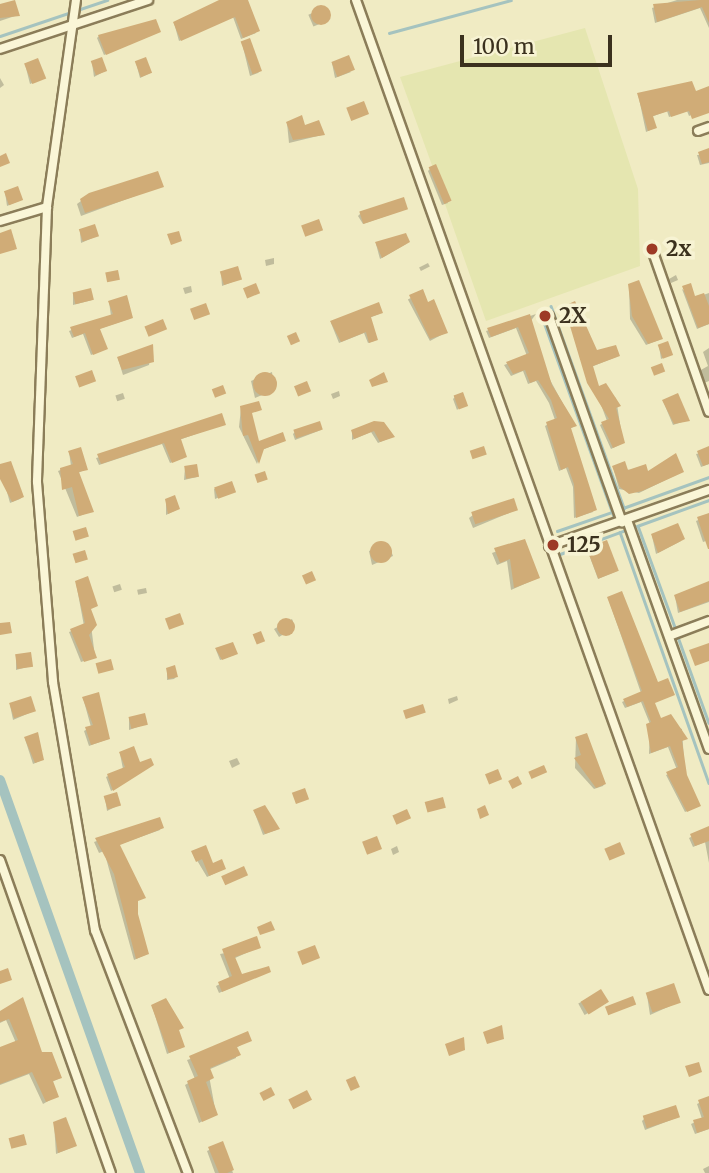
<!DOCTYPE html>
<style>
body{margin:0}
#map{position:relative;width:709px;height:1173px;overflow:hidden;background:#f0ebc3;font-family:Merriweather,serif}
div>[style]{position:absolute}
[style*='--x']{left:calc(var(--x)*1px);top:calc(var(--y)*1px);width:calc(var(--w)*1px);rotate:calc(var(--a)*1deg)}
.farmland>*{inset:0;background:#e5e6b0}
.shadow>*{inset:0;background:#0003;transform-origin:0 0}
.stream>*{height:2.5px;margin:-1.25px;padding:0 1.25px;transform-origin:1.25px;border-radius:1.25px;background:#a5c3bf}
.canal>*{height:10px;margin:-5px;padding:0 5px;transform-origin:5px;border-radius:5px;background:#a5c3bf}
.building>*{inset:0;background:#d0ac77;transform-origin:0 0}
.round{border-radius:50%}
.roads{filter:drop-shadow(2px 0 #8b7d59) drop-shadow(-2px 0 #8b7d59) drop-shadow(0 2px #8b7d59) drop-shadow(0 -2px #8b7d59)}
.minor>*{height:8px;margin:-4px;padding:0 4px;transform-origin:4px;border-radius:4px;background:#faf6d7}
.dots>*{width:19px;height:19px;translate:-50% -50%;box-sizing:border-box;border:4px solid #f7f3d3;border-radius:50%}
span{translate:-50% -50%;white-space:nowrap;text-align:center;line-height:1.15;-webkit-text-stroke:7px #f7f3d3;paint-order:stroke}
.poi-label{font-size:21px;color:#3b311e;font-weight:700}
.left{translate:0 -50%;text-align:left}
.scale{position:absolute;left:460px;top:35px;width:152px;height:32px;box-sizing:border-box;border:4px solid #3b311e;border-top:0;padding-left:9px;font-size:21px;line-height:24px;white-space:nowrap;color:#3b311e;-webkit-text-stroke:5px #f7f3d3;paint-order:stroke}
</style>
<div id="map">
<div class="farmland">
<div style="clip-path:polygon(585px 28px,638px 189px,640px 266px,486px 321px,445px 204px,452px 201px,437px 179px,400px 77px)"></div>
</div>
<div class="shadow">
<div style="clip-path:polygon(231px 0,246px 0,256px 33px,241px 39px,233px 17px,179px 41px,174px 23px)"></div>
<div style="clip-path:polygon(677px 0,709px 0,709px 28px,700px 8px,655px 23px,652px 8px)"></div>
<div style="clip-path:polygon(0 6px,18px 15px,0 21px)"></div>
<div style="left:324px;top:8px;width:13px;height:17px;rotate:67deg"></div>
<div style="clip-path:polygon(157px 33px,104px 55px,97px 38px,99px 36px)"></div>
<div style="clip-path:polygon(242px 43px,260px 71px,258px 73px,250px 76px)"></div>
<div style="clip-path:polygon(92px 63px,105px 71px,94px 77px)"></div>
<div style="clip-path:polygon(136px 63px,150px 73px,140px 78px)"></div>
<div style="clip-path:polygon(332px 63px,351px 72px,335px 78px)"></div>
<div style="clip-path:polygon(25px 64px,44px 78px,30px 84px)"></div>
<div style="clip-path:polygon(0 78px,4px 85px,0 88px)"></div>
<div style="clip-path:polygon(709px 91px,709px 107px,689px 116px,687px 111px,669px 117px,667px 111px,651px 117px,655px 128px,646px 132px,638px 94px)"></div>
<div style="clip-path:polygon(287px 123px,304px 127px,322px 135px,289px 143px)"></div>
<div style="clip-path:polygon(697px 155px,709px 155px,709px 163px,700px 165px)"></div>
<div style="clip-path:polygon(430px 169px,448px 203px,442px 205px,428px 171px)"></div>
<div style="clip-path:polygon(162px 186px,81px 216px,77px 204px,81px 201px)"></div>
<div style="clip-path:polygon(5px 192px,21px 200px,7px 206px)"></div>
<div style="clip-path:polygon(406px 209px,363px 224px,358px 216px,360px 214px)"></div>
<div style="clip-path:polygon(80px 232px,97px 236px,81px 243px)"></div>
<div style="clip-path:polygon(376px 244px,406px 244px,380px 259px)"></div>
<div style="clip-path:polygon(274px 258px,274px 264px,266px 266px,265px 260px)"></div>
<div style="left:428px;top:263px;width:4px;height:10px;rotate:63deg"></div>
<div style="clip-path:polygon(221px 273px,240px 279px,222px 286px)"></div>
<div style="clip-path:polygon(676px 275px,678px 280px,671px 283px,669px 279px)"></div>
<div style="clip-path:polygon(191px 286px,192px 292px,185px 294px,183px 288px)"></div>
<div style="clip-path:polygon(629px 286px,659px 340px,646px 345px,630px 319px)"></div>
<div style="clip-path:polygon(682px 289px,694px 298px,709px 293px,709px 324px,697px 329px)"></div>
<div style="left:422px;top:292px;width:47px;height:16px;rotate:62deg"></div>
<div style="clip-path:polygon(73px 293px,92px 300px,73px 305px)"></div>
<div style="clip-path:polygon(109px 302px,129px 319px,99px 329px,106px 349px,91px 355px,83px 334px,72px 338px,69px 331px,111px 316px)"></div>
<div style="clip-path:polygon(378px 305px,379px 314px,369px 318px,374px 341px,368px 343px,364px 333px,339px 343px,331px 323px)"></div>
<div style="clip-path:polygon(565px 307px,596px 352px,616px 357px,591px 367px,598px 388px,616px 398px,623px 443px,611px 449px,600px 425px,607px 421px)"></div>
<div style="clip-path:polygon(536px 314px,530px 322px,542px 365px,575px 426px,569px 429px,593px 512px,574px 518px,573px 487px,566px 468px,559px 471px,545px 426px,555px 420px,549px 403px,536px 381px,528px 384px,523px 371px,511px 376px,504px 365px,527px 356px,516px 328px,489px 338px,486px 331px)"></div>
<div style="clip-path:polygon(152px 346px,149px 365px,123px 375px,118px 359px)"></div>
<div style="clip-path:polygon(659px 346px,671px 354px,661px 359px)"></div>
<div style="clip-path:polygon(709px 348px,709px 381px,704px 383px,699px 371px,708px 366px,703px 352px)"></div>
<div style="clip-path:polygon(272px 372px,274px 390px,255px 398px,251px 381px)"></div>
<div style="clip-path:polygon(339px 391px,340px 396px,333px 399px,331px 394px)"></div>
<div style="left:123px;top:393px;width:6px;height:8px;rotate:72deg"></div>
<div style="clip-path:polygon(455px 397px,465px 402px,457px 410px,453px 399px)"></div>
<div style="clip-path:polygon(663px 401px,688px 420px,673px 425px)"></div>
<div style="clip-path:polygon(241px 408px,251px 413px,258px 443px,284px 441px,262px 450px,257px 464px,239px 427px)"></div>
<div style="clip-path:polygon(224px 424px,179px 440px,183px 458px,170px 463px,162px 444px,99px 465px,96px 458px)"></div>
<div style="clip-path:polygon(379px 425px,390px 438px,378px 443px,371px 432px,352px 440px,352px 432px)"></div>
<div style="clip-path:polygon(321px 430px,295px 440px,293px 434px,295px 432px)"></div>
<div style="clip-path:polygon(709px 451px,709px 464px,701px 467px,696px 454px)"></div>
<div style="clip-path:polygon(69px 452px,86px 469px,78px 473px,92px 511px,77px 517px,58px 471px,71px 466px)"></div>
<div style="clip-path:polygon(675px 455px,680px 473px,639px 493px,619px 489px,613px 467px,647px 473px)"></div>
<div style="clip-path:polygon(0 466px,22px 497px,20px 499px,10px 503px)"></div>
<div style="clip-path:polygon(185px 468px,197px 477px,184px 480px)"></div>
<div style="clip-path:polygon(214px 489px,234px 491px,215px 499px)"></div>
<div style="clip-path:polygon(166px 501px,176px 510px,166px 515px)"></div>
<div style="clip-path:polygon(516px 510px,473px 528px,469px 518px,473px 515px)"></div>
<div style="clip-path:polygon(709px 515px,709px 540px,703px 542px,696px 521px)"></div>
<div style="clip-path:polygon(652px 536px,681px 541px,656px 554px)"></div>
<div style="clip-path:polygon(524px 541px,538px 578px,511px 590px,507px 561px,497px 565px,492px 553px)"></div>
<div style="clip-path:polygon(388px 543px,393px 556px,372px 565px,369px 551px)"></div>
<div style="clip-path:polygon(587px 549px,617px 571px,598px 579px)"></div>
<div style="clip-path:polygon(76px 583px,89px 609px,95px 657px,81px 662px,69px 632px,84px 626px)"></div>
<div style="clip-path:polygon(709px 583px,709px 602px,678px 613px,675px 596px)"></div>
<div style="left:120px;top:584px;width:6px;height:8px;rotate:72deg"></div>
<div style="left:146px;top:588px;width:5px;height:9px;rotate:79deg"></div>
<div style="clip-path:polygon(608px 598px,660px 720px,682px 729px,685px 776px,697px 807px,685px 812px,666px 775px,677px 770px,668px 747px,649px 754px,650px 724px,641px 702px,625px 708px,622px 702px,641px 693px)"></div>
<div style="clip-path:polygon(292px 619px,295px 627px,279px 637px,274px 629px)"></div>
<div style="clip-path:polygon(216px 650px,234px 655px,220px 660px)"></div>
<div style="clip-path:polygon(16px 655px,31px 666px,16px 670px)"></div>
<div style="clip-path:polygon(167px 669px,176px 677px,174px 679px,167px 680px)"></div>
<div style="clip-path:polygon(457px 696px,458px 700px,449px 704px,448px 699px)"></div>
<div style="clip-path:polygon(83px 698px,108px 739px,89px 746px,84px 731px,91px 727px)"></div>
<div style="clip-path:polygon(10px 705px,34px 711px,13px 720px)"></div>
<div style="clip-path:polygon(129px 718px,146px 724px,129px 730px)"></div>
<div style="clip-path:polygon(576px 738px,604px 784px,603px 786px,594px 789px,575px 768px)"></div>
<div style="clip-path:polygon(25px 739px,40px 761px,33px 764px)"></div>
<div style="clip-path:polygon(120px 754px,150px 766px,111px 791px,106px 777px,123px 769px)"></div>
<div style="clip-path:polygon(237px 758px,240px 764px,232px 768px,229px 761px)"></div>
<div style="clip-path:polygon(105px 798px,119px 805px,107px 811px)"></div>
<div style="clip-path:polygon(254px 811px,276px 830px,263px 835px)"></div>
<div style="clip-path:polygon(159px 819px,160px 830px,118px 845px,145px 955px,134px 960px,104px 851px,99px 853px,94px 842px)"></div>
<div style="clip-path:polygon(709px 828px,709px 863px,705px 842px,693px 847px,689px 838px)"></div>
<div style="clip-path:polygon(397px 846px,399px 852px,393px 855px,391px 849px)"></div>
<div style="clip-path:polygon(192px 852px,212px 865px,224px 869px,207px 877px)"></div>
<div style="clip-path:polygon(259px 947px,233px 959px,241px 977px,269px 971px,219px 993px,216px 986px,230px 979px,220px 954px)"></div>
<div style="left:601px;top:991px;width:13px;height:26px;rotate:61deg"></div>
<div style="clip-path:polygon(647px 995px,679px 1002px,650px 1015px)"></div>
<div style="clip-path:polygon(22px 1000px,41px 1054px,60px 1078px,52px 1082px,57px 1096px,43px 1104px,29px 1074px,0 1085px,0 1049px,16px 1043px,6px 1020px,0 1023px,0 1012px)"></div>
<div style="clip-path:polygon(152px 1006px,177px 1031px,181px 1048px,167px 1054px)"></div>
<div style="clip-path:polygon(249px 1040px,236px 1048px,236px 1058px,208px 1070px,216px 1114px,199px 1123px,185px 1085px,195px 1079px,187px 1060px)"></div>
<div style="clip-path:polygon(709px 1098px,709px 1129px,695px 1134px,691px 1124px,702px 1119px,697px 1104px)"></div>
<div style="clip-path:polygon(676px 1118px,645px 1130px,642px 1121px,644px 1119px)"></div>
<div style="clip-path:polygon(54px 1123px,75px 1145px,73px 1147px,56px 1154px)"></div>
<div style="clip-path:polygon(222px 1144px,233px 1173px,215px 1173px,207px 1151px)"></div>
<div style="clip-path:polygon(709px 1166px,709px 1173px,705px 1173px,703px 1169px)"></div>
</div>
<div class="stream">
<div style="--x:389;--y:33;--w:126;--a:-15.1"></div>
<div style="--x:0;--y:36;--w:113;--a:-18.6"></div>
<div style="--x:551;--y:306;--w:215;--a:70.1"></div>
<div style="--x:540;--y:311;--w:218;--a:70.2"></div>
<div style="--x:623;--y:508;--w:91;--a:-19.8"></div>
<div style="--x:637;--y:526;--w:77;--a:-19.9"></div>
<div style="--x:638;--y:526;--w:108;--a:69.9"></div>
<div style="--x:557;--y:531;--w:58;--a:-19.1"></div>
<div style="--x:620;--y:532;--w:266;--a:70.5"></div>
<div style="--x:560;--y:554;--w:67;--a:-20.1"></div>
<div style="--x:678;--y:637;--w:91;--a:70.2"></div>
</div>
<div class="canal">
<div style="--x:0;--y:780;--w:417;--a:70.4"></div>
</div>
<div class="building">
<div style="clip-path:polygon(15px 0,20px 16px,0 18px,0 4px)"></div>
<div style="clip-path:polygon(219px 0,248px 0,260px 31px,243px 38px,235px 17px,181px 41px,173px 22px)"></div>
<div style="clip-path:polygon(700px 0,709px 0,709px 23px,702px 7px,657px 22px,653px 4px)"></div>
<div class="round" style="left:311px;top:5px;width:20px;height:20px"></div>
<div style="clip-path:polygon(156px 19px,161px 32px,106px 55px,98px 35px)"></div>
<div style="left:250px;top:38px;width:35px;height:10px;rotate:70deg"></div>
<div style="left:349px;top:55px;width:16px;height:19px;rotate:68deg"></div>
<div style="left:102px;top:57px;width:15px;height:12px;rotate:70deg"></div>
<div style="left:146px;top:57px;width:17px;height:12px;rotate:69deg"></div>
<div style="left:38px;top:58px;width:22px;height:15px;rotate:68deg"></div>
<div style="clip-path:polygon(692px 81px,696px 91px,709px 86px,709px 113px,692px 119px,689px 111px,671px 117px,669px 111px,653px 116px,657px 128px,648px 131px,637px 93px)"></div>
<div style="left:364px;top:101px;width:14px;height:19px;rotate:69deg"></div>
<div style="clip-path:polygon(302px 115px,305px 125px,319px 120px,325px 135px,293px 140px,286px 122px)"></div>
<div style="clip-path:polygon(709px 148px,709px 162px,702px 164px,698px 152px)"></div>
<div style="clip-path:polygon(6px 153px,10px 163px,0 167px,0 156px)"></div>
<div style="left:436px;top:164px;width:40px;height:8px;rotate:67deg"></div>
<div style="clip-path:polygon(158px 171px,164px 187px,85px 213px,80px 199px,89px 193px)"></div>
<div style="left:18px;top:186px;width:15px;height:15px;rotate:70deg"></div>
<div style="left:404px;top:197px;width:13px;height:47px;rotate:72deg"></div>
<div style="left:319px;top:219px;width:12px;height:19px;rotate:70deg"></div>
<div style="left:95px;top:224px;width:13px;height:17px;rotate:72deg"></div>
<div style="clip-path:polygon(11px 229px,17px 249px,0 254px,0 233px)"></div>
<div style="clip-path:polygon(179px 231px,182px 241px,171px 245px,167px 234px)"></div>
<div style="clip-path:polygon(406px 233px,410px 242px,382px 258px,375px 242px)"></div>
<div style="left:238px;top:266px;width:14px;height:19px;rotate:73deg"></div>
<div style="left:118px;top:270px;width:10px;height:13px;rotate:79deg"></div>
<div style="clip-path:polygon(639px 280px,663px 339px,648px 344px,632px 316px,628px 284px)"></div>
<div style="left:256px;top:283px;width:11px;height:14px;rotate:68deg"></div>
<div style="clip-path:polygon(691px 283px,695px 296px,704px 293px,709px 306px,709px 324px,698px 328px,682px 286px)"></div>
<div style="left:91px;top:288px;width:12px;height:19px;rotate:76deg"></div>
<div style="clip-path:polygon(423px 289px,428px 302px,434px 299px,448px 333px,430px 339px,409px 295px)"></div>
<div style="clip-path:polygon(127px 295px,133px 318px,100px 329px,108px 349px,93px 355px,85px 333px,74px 337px,70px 327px,113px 314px,108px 301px)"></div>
<div style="clip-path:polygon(575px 301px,597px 350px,616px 345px,620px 356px,593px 366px,599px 386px,606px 383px,621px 406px,616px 408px,625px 443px,613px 448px,601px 422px,609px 419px,587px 383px,564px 306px)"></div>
<div style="clip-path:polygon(379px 302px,383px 313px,371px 317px,378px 340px,369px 343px,366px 332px,341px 342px,330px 321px)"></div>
<div style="left:206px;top:303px;width:12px;height:17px;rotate:70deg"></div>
<div style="clip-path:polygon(530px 314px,552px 385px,577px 426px,571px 428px,597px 510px,576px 518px,574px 484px,568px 467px,561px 470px,546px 422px,557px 418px,551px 400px,538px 380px,530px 383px,525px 370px,513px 374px,506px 362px,529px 353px,518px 327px,491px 337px,487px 328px)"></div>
<div style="left:163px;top:319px;width:11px;height:20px;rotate:68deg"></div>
<div style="left:296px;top:332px;width:10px;height:10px;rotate:66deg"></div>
<div style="left:668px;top:341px;width:15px;height:11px;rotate:70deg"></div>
<div style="clip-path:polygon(153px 344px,154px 362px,122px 370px,117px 357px)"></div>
<div style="left:662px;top:363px;width:9px;height:12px;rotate:69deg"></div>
<div style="left:92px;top:370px;width:12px;height:18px;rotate:70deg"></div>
<div class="round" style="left:253px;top:372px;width:24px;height:24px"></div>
<div style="clip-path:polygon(384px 372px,388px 382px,372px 387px,369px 380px)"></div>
<div style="left:307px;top:381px;width:11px;height:14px;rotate:68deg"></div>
<div style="left:223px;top:385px;width:9px;height:12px;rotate:69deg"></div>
<div style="left:463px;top:392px;width:15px;height:10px;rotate:70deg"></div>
<div style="clip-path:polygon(678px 393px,690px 421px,674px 424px,662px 400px)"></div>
<div style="clip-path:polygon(259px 401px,262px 410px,252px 413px,259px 441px,283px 432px,286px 441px,264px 449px,259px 464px,248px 435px,243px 436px,240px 406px)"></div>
<div style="clip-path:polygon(222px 413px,226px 425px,181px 439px,187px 457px,172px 463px,164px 443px,101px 464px,97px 454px)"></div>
<div style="left:320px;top:421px;width:9px;height:28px;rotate:72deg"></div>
<div style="clip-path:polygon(374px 421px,384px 422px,395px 437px,380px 442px,374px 431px,354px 439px,351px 430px)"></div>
<div style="left:484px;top:446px;width:9px;height:15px;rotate:72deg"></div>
<div style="clip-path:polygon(709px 446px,709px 464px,703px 466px,697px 451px)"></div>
<div style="clip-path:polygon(81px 447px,88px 470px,79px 472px,94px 512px,79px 516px,72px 487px,62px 490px,60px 468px,73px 464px,68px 451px)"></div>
<div style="clip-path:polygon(676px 453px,684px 472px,642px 491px,629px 494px,620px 487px,612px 466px,625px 461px,628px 470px,646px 464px,648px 471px)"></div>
<div style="clip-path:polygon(11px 461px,24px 497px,12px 502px,0 479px,0 464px)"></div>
<div style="left:197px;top:464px;width:13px;height:13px;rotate:81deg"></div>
<div style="left:265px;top:471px;width:9px;height:11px;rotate:72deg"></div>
<div style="left:232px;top:481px;width:12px;height:19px;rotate:70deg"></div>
<div style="clip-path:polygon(175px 495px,180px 509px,168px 514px,165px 499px)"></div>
<div style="left:514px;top:498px;width:13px;height:45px;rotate:72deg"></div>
<div style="clip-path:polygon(709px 513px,709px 549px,708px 549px,697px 517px)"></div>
<div style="clip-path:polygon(678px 523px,685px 539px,658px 553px,651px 534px)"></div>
<div style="left:86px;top:527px;width:10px;height:14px;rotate:73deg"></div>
<div style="clip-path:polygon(525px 539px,540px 578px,514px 588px,510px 559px,500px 563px,494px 548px)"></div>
<div style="left:607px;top:540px;width:33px;height:22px;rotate:69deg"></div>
<div class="round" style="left:370px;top:541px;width:22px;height:22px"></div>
<div style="left:85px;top:550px;width:10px;height:13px;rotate:73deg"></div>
<div style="left:312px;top:571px;width:10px;height:11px;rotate:66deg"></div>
<div style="clip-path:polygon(88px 576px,98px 606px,91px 609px,97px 625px,89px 635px,97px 658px,84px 662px,70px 629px,85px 623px,75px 581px)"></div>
<div style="clip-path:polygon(709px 581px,709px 601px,680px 612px,674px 595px)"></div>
<div style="clip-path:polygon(622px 591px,658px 682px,668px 678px,675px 695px,655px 703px,661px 718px,671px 714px,688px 739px,682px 741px,687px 775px,701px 806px,687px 812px,666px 772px,678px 767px,670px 746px,651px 753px,646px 724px,651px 722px,643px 701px,627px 707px,623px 699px,642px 691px,607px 597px)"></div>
<div style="left:180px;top:613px;width:12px;height:16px;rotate:70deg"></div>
<div class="round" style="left:277px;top:618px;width:18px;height:18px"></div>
<div style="clip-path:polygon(10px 622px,12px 633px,0 635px,0 623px)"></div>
<div style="left:261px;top:631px;width:11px;height:9px;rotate:68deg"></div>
<div style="clip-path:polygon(233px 642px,238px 654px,222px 660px,215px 648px)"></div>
<div style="clip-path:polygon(709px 643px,709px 661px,695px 666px,689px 650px)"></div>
<div style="left:31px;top:652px;width:15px;height:16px;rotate:82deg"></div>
<div style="left:111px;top:659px;width:11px;height:16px;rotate:75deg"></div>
<div style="clip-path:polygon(175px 665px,178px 677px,168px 679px,166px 668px)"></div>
<div style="clip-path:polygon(99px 692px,110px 739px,91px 745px,85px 727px,93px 725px,82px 697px)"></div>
<div style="left:31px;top:696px;width:16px;height:23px;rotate:72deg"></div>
<div style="left:423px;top:704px;width:9px;height:21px;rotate:72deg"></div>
<div style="left:145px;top:713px;width:12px;height:17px;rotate:76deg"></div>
<div style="clip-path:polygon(38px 732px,44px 760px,35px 763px,24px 737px)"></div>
<div style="clip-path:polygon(587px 733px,606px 784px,596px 788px,574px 758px,581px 755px,575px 737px)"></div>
<div style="clip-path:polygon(134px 746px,140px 762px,151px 758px,154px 765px,113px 791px,107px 774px,125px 767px,119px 752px)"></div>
<div style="left:544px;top:765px;width:8px;height:17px;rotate:67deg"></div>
<div style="left:498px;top:769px;width:11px;height:14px;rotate:68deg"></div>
<div style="left:518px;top:776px;width:9px;height:11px;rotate:63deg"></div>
<div style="left:305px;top:788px;width:12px;height:14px;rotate:70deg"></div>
<div style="left:117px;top:792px;width:14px;height:14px;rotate:73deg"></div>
<div style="left:443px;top:797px;width:11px;height:19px;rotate:75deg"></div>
<div style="clip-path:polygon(265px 805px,280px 829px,265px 834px,253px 810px)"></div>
<div style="clip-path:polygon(485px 805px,489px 815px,480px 819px,477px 809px)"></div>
<div style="left:407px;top:809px;width:10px;height:16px;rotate:66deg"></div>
<div style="clip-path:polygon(160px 817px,164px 828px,120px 845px,146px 898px,138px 901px,138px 914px,149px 954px,136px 959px,114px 874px,95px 838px)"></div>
<div style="clip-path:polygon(709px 826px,709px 841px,695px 846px,690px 834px)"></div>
<div style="left:377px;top:836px;width:14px;height:16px;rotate:69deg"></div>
<div style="left:620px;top:842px;width:13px;height:17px;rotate:67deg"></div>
<div style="clip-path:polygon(206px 845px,213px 863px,222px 859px,226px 869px,209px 876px,202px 859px,196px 862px,191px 851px)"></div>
<div style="left:244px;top:866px;width:10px;height:25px;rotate:66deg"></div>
<div style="clip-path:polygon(271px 921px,275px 930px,260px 935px,257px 927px)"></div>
<div style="clip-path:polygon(257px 936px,261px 948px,235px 957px,242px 974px,269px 966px,271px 972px,222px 992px,218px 982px,232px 976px,222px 949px)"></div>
<div style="left:315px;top:945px;width:14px;height:19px;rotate:69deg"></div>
<div style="clip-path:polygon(8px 968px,12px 980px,0 984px,0 971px)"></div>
<div style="left:674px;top:983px;width:21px;height:30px;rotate:71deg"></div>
<div style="left:601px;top:989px;width:15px;height:24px;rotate:58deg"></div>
<div style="left:633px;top:996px;width:9px;height:30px;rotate:69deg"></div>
<div style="clip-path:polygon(23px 997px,42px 1052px,52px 1052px,62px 1078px,53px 1081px,59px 1097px,46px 1102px,32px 1072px,0 1084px,0 1047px,18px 1040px,9px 1019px,0 1022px,0 1011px)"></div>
<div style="clip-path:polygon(166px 998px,184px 1028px,179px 1030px,185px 1047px,169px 1053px,151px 1005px)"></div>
<div style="clip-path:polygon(502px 1025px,504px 1039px,487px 1044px,483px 1032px)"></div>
<div style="clip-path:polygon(248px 1031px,252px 1041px,237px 1047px,241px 1055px,210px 1068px,214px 1078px,206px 1082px,218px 1115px,202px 1122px,187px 1081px,198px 1076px,189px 1056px)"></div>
<div style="clip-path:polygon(464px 1037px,465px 1050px,449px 1056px,445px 1044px)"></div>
<div style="clip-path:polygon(699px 1062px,702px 1072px,689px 1077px,685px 1066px)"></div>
<div style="left:355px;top:1076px;width:12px;height:10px;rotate:66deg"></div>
<div style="left:271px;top:1087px;width:9px;height:13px;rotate:63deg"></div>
<div style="left:307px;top:1090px;width:11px;height:21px;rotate:63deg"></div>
<div style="clip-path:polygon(709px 1096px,709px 1129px,697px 1133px,693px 1120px,704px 1117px,698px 1100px)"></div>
<div style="left:676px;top:1105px;width:13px;height:35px;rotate:72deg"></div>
<div style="clip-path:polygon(66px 1117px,77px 1146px,58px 1153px,53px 1122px)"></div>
<div style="left:24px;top:1134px;width:11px;height:16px;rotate:75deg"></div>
<div style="clip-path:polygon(223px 1141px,234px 1170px,227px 1173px,219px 1173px,208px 1147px)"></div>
</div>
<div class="roads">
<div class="minor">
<div style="--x:76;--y:0;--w:209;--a:98"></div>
<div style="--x:47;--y:207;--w:275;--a:92.1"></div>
<div style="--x:37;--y:482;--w:201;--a:85.4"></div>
<div style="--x:53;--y:682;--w:252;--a:80.4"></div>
<div style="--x:95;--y:930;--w:260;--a:69.1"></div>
<div style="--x:356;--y:0;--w:1051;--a:70.38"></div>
<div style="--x:0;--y:49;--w:156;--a:-18.3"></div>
<div style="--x:698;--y:131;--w:12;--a:-20"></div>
<div style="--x:0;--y:221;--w:49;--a:-16.6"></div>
<div style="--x:654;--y:255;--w:166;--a:70.7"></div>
<div style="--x:549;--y:316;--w:219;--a:70.5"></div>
<div style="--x:627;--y:520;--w:243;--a:70.3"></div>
<div style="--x:549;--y:546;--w:170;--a:-19.3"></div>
<div style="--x:669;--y:636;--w:43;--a:-20.6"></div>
<div style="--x:0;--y:860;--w:332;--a:70.5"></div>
</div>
</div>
<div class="dots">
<div style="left:652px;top:249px;background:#9d3a26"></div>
<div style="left:545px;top:316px;background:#9d3a26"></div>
<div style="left:553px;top:545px;background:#9d3a26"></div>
</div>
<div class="poi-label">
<span class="left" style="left:666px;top:249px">2x</span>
<span class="left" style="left:559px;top:316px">2X</span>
<span class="left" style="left:567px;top:545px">125</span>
</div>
<div class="scale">100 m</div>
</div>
